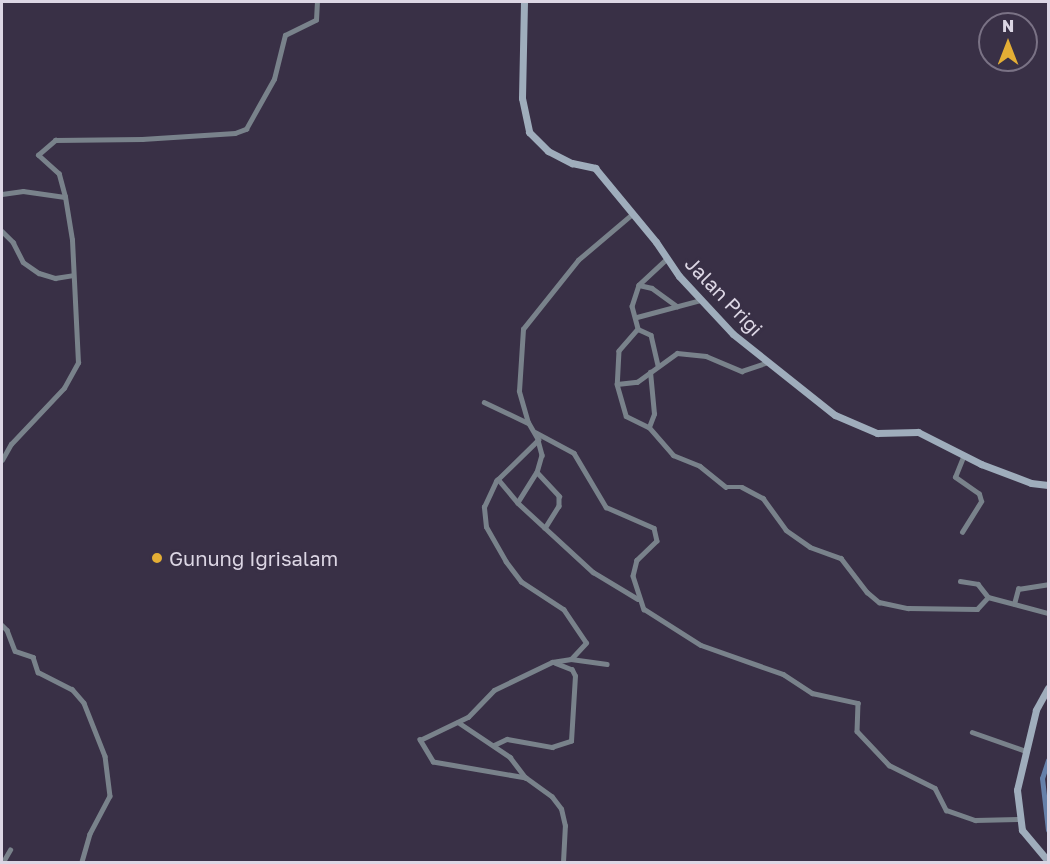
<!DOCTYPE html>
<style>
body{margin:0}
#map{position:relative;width:1050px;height:864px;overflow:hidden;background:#393046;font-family:"Golos Text",sans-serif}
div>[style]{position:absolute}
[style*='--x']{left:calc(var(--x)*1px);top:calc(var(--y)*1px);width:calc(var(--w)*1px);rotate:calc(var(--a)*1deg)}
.canal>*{height:5px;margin:-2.5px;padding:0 2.5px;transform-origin:2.5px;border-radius:2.5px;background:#6580a9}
.street>*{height:4.5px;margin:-2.25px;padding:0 2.25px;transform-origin:2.25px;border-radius:2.25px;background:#79828b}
.secondary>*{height:7px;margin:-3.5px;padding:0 3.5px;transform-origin:3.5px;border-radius:3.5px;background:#9fadbc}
.dots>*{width:16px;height:16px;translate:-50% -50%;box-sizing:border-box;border:3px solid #393046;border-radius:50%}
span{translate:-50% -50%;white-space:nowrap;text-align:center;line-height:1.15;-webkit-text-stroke:6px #393046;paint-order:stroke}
.street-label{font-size:20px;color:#dcd6e4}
.poi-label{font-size:20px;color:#dcd6e4}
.left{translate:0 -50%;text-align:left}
.frame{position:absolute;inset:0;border:3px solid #dcd6e4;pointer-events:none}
.north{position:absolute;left:978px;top:12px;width:60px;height:60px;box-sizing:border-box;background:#393046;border:2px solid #7a7285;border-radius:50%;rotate:0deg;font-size:16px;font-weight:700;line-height:24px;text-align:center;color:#dcd6e4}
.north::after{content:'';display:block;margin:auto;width:21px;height:27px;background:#e4ae35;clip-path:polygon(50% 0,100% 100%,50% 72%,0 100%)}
</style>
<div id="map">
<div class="canal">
<div style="--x:1048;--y:760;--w:19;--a:108"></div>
<div style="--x:1042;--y:778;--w:52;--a:83.4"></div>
</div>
<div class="street">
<div style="--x:2;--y:194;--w:21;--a:-8"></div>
<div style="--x:23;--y:191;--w:42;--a:8.1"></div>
<div style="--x:65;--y:197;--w:24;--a:-105"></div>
<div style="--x:59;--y:174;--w:28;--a:-138"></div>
<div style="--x:38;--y:155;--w:23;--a:-41"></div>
<div style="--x:55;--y:140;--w:87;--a:-0.7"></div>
<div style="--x:142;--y:139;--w:93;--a:-3.7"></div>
<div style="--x:235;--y:133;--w:12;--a:-20"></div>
<div style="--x:246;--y:129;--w:57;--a:-60.8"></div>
<div style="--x:274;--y:79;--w:45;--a:-76"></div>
<div style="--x:285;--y:35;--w:34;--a:-26"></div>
<div style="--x:316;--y:20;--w:18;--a:-87"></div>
<div style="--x:2;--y:231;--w:16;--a:45"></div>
<div style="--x:13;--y:242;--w:22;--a:63"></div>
<div style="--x:23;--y:262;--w:19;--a:35"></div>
<div style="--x:39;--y:273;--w:17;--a:17"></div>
<div style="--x:55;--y:278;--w:18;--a:-9"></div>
<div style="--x:666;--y:260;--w:37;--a:137"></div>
<div style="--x:639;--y:285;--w:22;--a:108"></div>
<div style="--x:632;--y:306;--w:24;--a:75"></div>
<div style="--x:638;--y:329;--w:29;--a:131"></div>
<div style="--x:619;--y:351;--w:33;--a:93"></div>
<div style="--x:617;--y:384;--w:33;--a:74"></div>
<div style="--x:626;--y:416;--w:25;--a:26"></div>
<div style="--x:649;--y:427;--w:37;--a:49"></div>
<div style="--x:673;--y:455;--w:29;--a:22"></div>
<div style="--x:700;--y:466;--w:33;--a:39"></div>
<div style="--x:726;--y:487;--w:16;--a:0"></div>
<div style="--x:742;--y:487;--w:24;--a:28"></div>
<div style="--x:763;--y:498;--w:39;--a:54"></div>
<div style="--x:786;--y:530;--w:29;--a:35"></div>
<div style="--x:810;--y:547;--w:33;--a:20"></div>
<div style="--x:841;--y:558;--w:43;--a:52.6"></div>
<div style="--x:867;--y:592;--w:16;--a:40"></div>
<div style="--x:879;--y:602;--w:30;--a:12"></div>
<div style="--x:908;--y:608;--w:69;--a:0.8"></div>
<div style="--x:977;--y:609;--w:16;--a:-47"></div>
<div style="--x:988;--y:597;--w:62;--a:14.9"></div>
<div style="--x:639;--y:285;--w:13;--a:13"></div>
<div style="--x:652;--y:288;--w:31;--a:36"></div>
<div style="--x:637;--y:317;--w:66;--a:-14.9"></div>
<div style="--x:638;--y:329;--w:14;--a:25"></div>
<div style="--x:651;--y:335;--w:31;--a:77"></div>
<div style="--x:617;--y:384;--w:20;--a:-6"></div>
<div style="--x:637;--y:382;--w:49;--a:-35.9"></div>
<div style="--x:677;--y:353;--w:29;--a:6"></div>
<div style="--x:706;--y:356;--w:39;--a:23"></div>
<div style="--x:742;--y:371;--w:28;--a:-19"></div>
<div style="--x:484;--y:402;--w:49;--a:25.5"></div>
<div style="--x:649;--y:427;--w:14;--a:-69"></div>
<div style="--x:654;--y:414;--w:42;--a:-95.4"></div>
<div style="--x:535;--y:432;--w:44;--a:28.3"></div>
<div style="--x:574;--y:453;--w:63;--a:59.3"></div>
<div style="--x:606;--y:507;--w:52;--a:23.6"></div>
<div style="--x:654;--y:528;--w:13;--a:77"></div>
<div style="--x:657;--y:541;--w:28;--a:136"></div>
<div style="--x:637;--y:560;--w:16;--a:104"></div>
<div style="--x:633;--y:576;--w:35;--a:72"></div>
<div style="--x:644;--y:609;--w:67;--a:32.3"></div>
<div style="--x:701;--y:645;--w:87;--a:19.5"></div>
<div style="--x:783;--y:674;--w:35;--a:33"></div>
<div style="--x:812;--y:693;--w:47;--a:12.3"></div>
<div style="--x:858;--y:703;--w:28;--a:92"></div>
<div style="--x:857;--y:731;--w:47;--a:46.7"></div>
<div style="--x:889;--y:765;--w:51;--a:26.6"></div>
<div style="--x:935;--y:788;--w:25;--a:63"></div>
<div style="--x:946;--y:810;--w:31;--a:19"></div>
<div style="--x:975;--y:820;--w:45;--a:-1.3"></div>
<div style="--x:538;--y:440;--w:16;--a:75"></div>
<div style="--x:542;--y:455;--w:18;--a:106"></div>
<div style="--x:537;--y:472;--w:36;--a:122"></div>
<div style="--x:518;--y:503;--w:102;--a:42.6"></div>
<div style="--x:593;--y:572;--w:52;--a:31"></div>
<div style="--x:2;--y:460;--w:18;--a:-61"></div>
<div style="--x:11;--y:444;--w:77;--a:-46.6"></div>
<div style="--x:64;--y:388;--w:29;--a:-61"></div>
<div style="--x:78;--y:363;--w:123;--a:-92.8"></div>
<div style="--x:72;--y:240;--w:44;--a:-99.2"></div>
<div style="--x:537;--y:472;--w:33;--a:47"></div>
<div style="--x:559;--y:496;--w:10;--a:90"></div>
<div style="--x:559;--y:506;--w:26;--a:122"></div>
<div style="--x:498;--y:479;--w:31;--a:50"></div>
<div style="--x:962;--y:532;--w:36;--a:-58"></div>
<div style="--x:981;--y:501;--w:7;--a:-106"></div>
<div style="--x:979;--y:494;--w:29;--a:-145"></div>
<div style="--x:955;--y:477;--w:22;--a:-68"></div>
<div style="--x:960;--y:581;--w:18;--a:9"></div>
<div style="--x:978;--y:584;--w:16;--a:52"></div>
<div style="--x:1014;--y:604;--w:16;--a:-75"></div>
<div style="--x:1018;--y:589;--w:30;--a:-9"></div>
<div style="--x:2;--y:625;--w:7;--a:45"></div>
<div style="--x:7;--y:630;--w:22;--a:69"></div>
<div style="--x:15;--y:651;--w:19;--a:18"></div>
<div style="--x:33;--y:657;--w:16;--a:72"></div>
<div style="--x:38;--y:672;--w:38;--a:27"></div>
<div style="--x:72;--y:689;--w:18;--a:49"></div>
<div style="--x:84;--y:703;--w:57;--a:68.4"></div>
<div style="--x:105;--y:756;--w:40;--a:82.9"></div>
<div style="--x:110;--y:796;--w:43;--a:117.8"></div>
<div style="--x:90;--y:834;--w:29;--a:106"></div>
<div style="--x:571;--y:659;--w:36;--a:8"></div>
<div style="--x:458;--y:722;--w:63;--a:33.9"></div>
<div style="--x:510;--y:757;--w:26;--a:53"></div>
<div style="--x:972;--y:732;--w:57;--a:19.4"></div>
<div style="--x:494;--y:745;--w:14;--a:-25"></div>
<div style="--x:507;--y:739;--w:46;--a:10.1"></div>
<div style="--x:552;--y:747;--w:20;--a:-18"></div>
<div style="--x:571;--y:741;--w:65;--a:-86.5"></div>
<div style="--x:575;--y:676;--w:7;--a:-117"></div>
<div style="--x:572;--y:670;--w:18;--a:-158"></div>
<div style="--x:3;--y:862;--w:14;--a:-60"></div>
<div style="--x:563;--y:862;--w:36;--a:-87"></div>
<div style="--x:565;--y:826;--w:17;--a:-103"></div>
<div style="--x:561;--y:809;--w:15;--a:-127"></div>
<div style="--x:552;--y:797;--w:32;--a:-144"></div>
<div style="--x:526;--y:778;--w:94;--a:-170.2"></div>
<div style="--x:433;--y:762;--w:26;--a:-121"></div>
<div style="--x:420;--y:740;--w:53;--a:-25.6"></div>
<div style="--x:468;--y:717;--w:37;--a:-46"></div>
<div style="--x:494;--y:690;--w:64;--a:-25.8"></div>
<div style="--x:552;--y:662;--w:19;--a:-9"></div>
<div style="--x:571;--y:659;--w:22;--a:-47"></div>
<div style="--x:586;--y:643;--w:40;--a:-124"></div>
<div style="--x:564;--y:610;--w:51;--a:-146.9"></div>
<div style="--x:521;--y:582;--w:25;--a:-127"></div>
<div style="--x:506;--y:562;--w:40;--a:-119.7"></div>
<div style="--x:486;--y:527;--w:20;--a:-96"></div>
<div style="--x:484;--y:507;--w:29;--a:-65"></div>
<div style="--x:496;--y:481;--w:59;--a:-44.3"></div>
<div style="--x:538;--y:440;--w:20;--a:-120"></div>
<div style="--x:528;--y:423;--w:33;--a:-106"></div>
<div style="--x:519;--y:391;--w:62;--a:-86.3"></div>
<div style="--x:523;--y:329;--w:88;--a:-51.4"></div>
<div style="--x:578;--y:260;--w:70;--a:-40.3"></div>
</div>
<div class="secondary">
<div style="--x:524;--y:2;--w:96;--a:91.2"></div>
<div style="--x:522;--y:98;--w:35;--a:78"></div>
<div style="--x:529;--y:132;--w:27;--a:45"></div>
<div style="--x:548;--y:151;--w:27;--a:27"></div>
<div style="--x:572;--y:163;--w:24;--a:12"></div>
<div style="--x:595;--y:168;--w:96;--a:50.5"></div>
<div style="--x:656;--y:242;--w:41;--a:55.9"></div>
<div style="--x:679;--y:276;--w:79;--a:47"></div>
<div style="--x:733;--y:334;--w:130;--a:38.5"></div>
<div style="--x:835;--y:415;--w:46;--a:23.2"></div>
<div style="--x:877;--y:433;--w:41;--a:-1.4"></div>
<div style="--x:918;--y:432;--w:71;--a:26.9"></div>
<div style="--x:981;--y:464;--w:53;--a:20.8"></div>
<div style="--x:1031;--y:483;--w:17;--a:7"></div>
<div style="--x:1048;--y:688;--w:25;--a:119"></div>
<div style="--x:1036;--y:710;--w:82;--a:103.4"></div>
<div style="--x:1017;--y:790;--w:40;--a:82.9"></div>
<div style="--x:1022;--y:830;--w:40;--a:50"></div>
</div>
<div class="dots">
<div style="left:157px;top:558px;background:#e4ae35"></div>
</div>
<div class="street-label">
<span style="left:724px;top:296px;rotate:46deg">Jalan Prigi</span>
</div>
<div class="poi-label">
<span class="left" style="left:169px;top:558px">Gunung Igrisalam</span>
</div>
<div class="frame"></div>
<div class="north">N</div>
</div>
